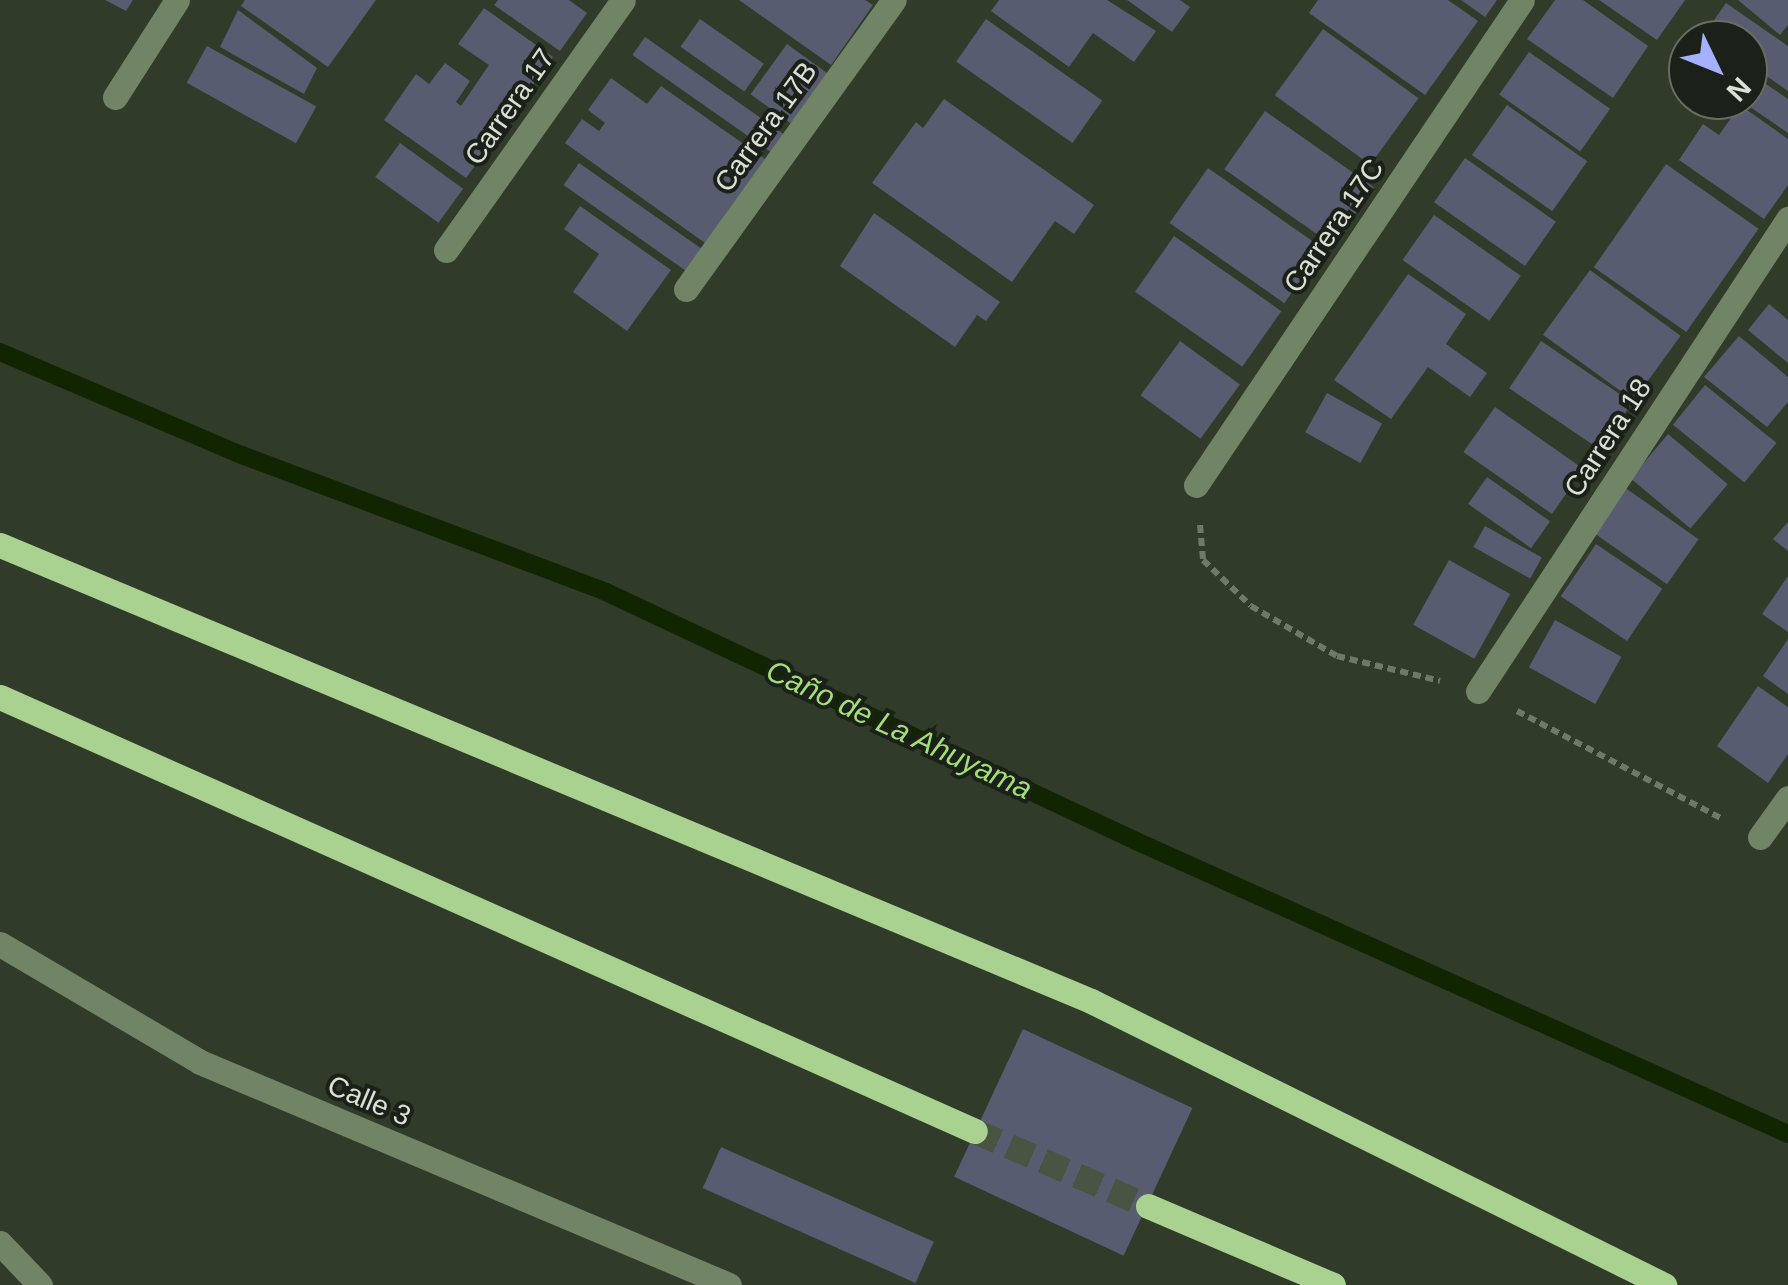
<!DOCTYPE html>
<meta charset="utf-8">
<style>
body{margin:0}
#map{position:relative;width:1788px;height:1285px;overflow:hidden;background:#303b29;font-family:Helvetica,sans-serif}
div>[style]{position:absolute}
[style*='--x']{left:calc(var(--x)*1px);top:calc(var(--y)*1px);width:calc(var(--w)*1px);rotate:calc(var(--a)*1deg)}
.stream>*{height:18px;margin:-9px;padding:0 9px;transform-origin:9px;border-radius:9px;background:#102500}
.building>*{inset:0;background:#585c70;transform-origin:0 0}
.major-tunnel>*{height:25px;margin-top:-12.5px;transform-origin:0;background:repeating-linear-gradient(90deg,#4a5443 0 25px,transparent 0 37px)}
.path>*{height:6px;margin-top:-3px;transform-origin:0;background:repeating-linear-gradient(90deg,#6f796a 0 8px,transparent 0 13px)}
.minor>*{height:25px;margin:-12.5px;padding:0 12.5px;transform-origin:12.5px;border-radius:12.5px;background:#718465}
.major>*{height:25px;margin:-12.5px;padding:0 12.5px;transform-origin:12.5px;border-radius:12.5px;background:#a9d190}
span{translate:-50% -50%;white-space:nowrap;text-align:center;line-height:1.15;-webkit-text-stroke:8px #1b2018;paint-order:stroke}
.street-label{font-size:28px;color:#dbe1d7}
.water-label{font-size:30px;color:#a3df79;font-style:italic}
.north{position:absolute;left:1668px;top:20px;width:100px;height:100px;box-sizing:border-box;background:#1b2018;border:2px solid #686d64;border-radius:50%;rotate:133deg;font-size:28px;font-weight:700;line-height:40px;text-align:center;color:#dbe1d7}
.north::after{content:'';display:block;margin:auto;width:35px;height:45px;background:#a5b1fc;clip-path:polygon(50% 0,100% 100%,50% 72%,0 100%)}
</style>
<div id="map">
<div class="stream">
<div style="--x:0;--y:352;--w:263;--a:23.1"></div>
<div style="--x:242;--y:455;--w:389;--a:20.6"></div>
<div style="--x:606;--y:592;--w:586;--a:25.16"></div>
<div style="--x:1136;--y:841;--w:715;--a:24.2"></div>
</div>
<div class="building">
<div style="clip-path:polygon(105px 0,133px 0,126px 11px)"></div>
<div style="clip-path:polygon(245px 0,376px 0,328px 67px,241px 6px)"></div>
<div style="clip-path:polygon(498px 0,569px 0,587px 13px,560px 51px,494px 5px)"></div>
<div style="clip-path:polygon(739px 0,865px 0,873px 5px,831px 65px)"></div>
<div style="clip-path:polygon(999px 0,1107px 0,1156px 31px,1134px 62px,1093px 33px,1069px 67px,991px 11px)"></div>
<div style="clip-path:polygon(1127px 0,1180px 0,1190px 7px,1172px 32px)"></div>
<div style="clip-path:polygon(1318px 0,1448px 0,1478px 21px,1425px 95px,1309px 13px)"></div>
<div style="clip-path:polygon(1461px 0,1497px 0,1485px 17px)"></div>
<div style="clip-path:polygon(1555px 0,1583px 0,1648px 46px,1613px 98px,1527px 39px)"></div>
<div style="clip-path:polygon(1599px 0,1685px 0,1657px 40px)"></div>
<div style="clip-path:polygon(1738px 0,1788px 0,1788px 25px,1780px 35px)"></div>
<div style="clip-path:polygon(1726px 3px,1788px 46px,1788px 91px,1748px 63px,1748px 40px,1715px 40px,1705px 33px)"></div>
<div style="clip-path:polygon(484px 8px,553px 57px,466px 178px,384px 120px,416px 74px,429px 84px,445px 63px,470px 81px,456px 102px,461px 106px,489px 65px,458px 44px)"></div>
<div style="clip-path:polygon(238px 10px,317px 68px,304px 94px,220px 47px)"></div>
<div style="left:700px;top:19px;width:78px;height:34px;rotate:35deg"></div>
<div style="left:986px;top:19px;width:142px;height:52px;rotate:35deg"></div>
<div style="left:1323px;top:29px;width:118px;height:82px;rotate:36deg"></div>
<div style="left:645px;top:37px;width:169px;height:22px;rotate:35deg"></div>
<div style="left:787px;top:44px;width:52px;height:62px;rotate:36deg"></div>
<div style="left:207px;top:46px;width:125px;height:42px;rotate:29deg"></div>
<div style="left:1529px;top:52px;width:99px;height:52px;rotate:35deg"></div>
<div style="clip-path:polygon(611px 78px,647px 104px,661px 86px,765px 159px,705px 243px,565px 143px,582px 119px,599px 131px,605px 123px,588px 110px)"></div>
<div style="clip-path:polygon(1757px 78px,1788px 99px,1788px 133px,1740px 100px,1748px 100px)"></div>
<div style="clip-path:polygon(944px 99px,1094px 205px,1074px 234px,1055px 221px,1012px 282px,872px 183px,916px 122px,923px 128px)"></div>
<div style="left:1507px;top:105px;width:98px;height:61px;rotate:35deg"></div>
<div style="clip-path:polygon(1740px 105px,1788px 139px,1788px 185px,1764px 219px,1679px 160px,1703px 124px,1719px 135px)"></div>
<div style="left:1265px;top:111px;width:133px;height:71px;rotate:35deg"></div>
<div style="left:400px;top:143px;width:78px;height:42px;rotate:36deg"></div>
<div style="left:1465px;top:158px;width:111px;height:54px;rotate:35deg"></div>
<div style="left:579px;top:163px;width:151px;height:27px;rotate:35deg"></div>
<div style="left:1666px;top:164px;width:113px;height:126px;rotate:35deg"></div>
<div style="left:1208px;top:168px;width:140px;height:67px;rotate:35deg"></div>
<div style="clip-path:polygon(580px 206px,671px 270px,627px 331px,573px 292px,599px 254px,564px 229px)"></div>
<div style="clip-path:polygon(874px 213px,1000px 302px,986px 321px,977px 315px,955px 347px,840px 266px)"></div>
<div style="left:1434px;top:215px;width:106px;height:55px;rotate:35deg"></div>
<div style="left:1174px;top:236px;width:131px;height:68px;rotate:35deg"></div>
<div style="left:1590px;top:270px;width:112px;height:80px;rotate:36deg"></div>
<div style="clip-path:polygon(1408px 274px,1466px 314px,1446px 344px,1487px 373px,1470px 397px,1428px 367px,1391px 419px,1334px 380px)"></div>
<div style="clip-path:polygon(1769px 304px,1788px 320px,1788px 363px,1748px 330px)"></div>
<div style="clip-path:polygon(1739px 336px,1788px 377px,1788px 402px,1767px 427px,1704px 377px)"></div>
<div style="left:1180px;top:341px;width:74px;height:67px;rotate:36deg"></div>
<div style="left:1541px;top:341px;width:110px;height:57px;rotate:34deg"></div>
<div style="left:1705px;top:385px;width:92px;height:51px;rotate:39deg"></div>
<div style="left:1327px;top:393px;width:63px;height:45px;rotate:29deg"></div>
<div style="left:1495px;top:407px;width:108px;height:55px;rotate:35deg"></div>
<div style="left:1668px;top:434px;width:78px;height:58px;rotate:40deg"></div>
<div style="left:1487px;top:477px;width:77px;height:33px;rotate:35deg"></div>
<div style="left:1624px;top:487px;width:91px;height:55px;rotate:35deg"></div>
<div style="clip-path:polygon(1788px 522px,1788px 551px,1773px 539px)"></div>
<div style="left:1485px;top:526px;width:65px;height:24px;rotate:29deg"></div>
<div style="left:1596px;top:544px;width:80px;height:63px;rotate:34deg"></div>
<div style="left:1449px;top:560px;width:70px;height:74px;rotate:29deg"></div>
<div style="clip-path:polygon(1788px 576px,1788px 632px,1762px 614px)"></div>
<div style="left:1555px;top:620px;width:76px;height:54px;rotate:29deg"></div>
<div style="clip-path:polygon(1788px 639px,1788px 694px,1763px 676px)"></div>
<div style="clip-path:polygon(1758px 686px,1788px 707px,1788px 754px,1768px 783px,1717px 746px)"></div>
<div style="left:1023px;top:1029px;width:187px;height:163px;rotate:25deg"></div>
<div style="left:721px;top:1147px;width:233px;height:45px;rotate:24deg"></div>
</div>
<div class="major-tunnel">
<div style="--x:975;--y:1131;--w:189;--a:23.4"></div>
</div>
<div class="path">
<div style="--x:1200;--y:525;--w:35;--a:85"></div>
<div style="--x:1203;--y:560;--w:66;--a:43.8"></div>
<div style="--x:1251;--y:606;--w:99;--a:30.2"></div>
<div style="--x:1337;--y:656;--w:106;--a:13.6"></div>
<div style="--x:1517;--y:711;--w:233;--a:27.7"></div>
</div>
<div class="minor">
<div style="--x:115;--y:97;--w:115;--a:-57.4"></div>
<div style="--x:446;--y:250;--w:306;--a:-54.7"></div>
<div style="--x:686;--y:289;--w:356;--a:-54.3"></div>
<div style="--x:1196;--y:485;--w:584;--a:-56.09"></div>
<div style="--x:1478;--y:691;--w:565;--a:-56.7"></div>
<div style="--x:1760;--y:837;--w:48;--a:-54.3"></div>
<div style="--x:0;--y:944;--w:232;--a:30.5"></div>
<div style="--x:200;--y:1062;--w:574;--a:22.86"></div>
<div style="--x:0;--y:1243;--w:58;--a:46.4"></div>
</div>
<div class="major">
<div style="--x:0;--y:545;--w:1182;--a:22.68"></div>
<div style="--x:1091;--y:1001;--w:640;--a:26.36"></div>
<div style="--x:0;--y:697;--w:1067;--a:24"></div>
<div style="--x:1148;--y:1206;--w:201;--a:23.1"></div>
</div>
<div class="street-label">
<span style="left:510px;top:107px;rotate:-55deg">Carrera 17</span>
<span style="left:766px;top:127px;rotate:-54deg">Carrera 17B</span>
<span style="left:1334px;top:226px;rotate:-56deg">Carrera 17C</span>
<span style="left:1608px;top:438px;rotate:-57deg">Carrera 18</span>
<span style="left:369px;top:1101px;rotate:23deg">Calle 3</span>
</div>
<div class="water-label">
<span style="left:899px;top:730px;rotate:25deg">Caño de La Ahuyama</span>
</div>
<div class="north">N</div>
</div>
